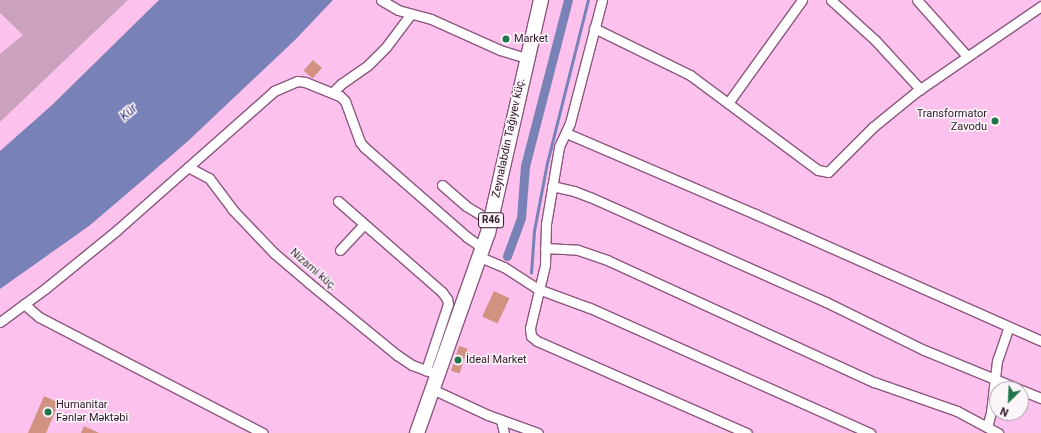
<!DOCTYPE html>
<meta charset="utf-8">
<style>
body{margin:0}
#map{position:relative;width:1041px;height:433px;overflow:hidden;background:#fdc1ed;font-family:Roboto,sans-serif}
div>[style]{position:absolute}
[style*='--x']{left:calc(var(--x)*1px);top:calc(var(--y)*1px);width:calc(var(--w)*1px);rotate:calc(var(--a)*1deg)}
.green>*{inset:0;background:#caa2c0}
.water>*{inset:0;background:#7982b7}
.stream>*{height:2.5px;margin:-1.25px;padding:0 1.25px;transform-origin:1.25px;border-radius:1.25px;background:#7982b7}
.canal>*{height:9px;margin:-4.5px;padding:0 4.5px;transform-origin:4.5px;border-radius:4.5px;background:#7982b7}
.building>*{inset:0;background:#d19281;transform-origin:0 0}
.roads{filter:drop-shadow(1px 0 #8c577f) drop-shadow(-1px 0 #8c577f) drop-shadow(0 1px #8c577f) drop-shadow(0 -1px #8c577f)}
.minor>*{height:9px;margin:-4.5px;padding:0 4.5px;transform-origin:4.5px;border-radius:4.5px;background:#fff}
.primary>*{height:14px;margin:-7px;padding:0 7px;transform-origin:7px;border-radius:7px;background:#fff}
.dots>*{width:11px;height:11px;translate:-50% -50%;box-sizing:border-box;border:2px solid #fcf5fa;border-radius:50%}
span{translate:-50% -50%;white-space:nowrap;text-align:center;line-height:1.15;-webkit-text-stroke:3px #fcf5fa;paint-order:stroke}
.shield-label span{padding:1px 3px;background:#fcf5fa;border:1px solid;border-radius:3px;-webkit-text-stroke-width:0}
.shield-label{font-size:10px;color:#2f192a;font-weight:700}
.poi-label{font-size:11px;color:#2f192a}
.left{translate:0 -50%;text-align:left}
.right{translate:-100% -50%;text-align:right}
.street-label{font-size:11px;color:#2f192a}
.water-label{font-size:12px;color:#343a7d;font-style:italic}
.north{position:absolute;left:989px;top:381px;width:40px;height:40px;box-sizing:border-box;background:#fcf5fa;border:1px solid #aa9da7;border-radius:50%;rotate:204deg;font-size:11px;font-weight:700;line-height:16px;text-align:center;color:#2f192a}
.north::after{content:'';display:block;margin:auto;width:14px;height:18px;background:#207649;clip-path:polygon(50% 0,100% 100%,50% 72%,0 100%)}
</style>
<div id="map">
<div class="green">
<div style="clip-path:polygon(0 0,128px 0,0 122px,0 54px,23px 35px,0 13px)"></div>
</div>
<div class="water">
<div style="clip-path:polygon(159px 0,333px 0,296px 39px,187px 142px,143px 180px,89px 226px,0 289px,0 151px,52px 105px)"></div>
</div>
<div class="stream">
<div style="--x:531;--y:273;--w:42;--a:-85.9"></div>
<div style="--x:534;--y:231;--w:69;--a:-79.2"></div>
<div style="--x:547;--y:163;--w:168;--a:-75.9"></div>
</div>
<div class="canal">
<div style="--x:507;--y:256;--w:40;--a:-69.8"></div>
<div style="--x:521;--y:218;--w:52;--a:-85.6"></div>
<div style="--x:525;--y:166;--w:171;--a:-75.5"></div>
</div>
<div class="building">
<div style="left:313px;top:60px;width:12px;height:14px;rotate:42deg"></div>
<div style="left:494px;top:291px;width:17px;height:28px;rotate:25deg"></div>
<div style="left:459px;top:346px;width:9px;height:26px;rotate:18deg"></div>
<div style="clip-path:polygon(44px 396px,59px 403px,46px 433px,28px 433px)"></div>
<div style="clip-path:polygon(84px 426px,99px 433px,81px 433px)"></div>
</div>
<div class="roads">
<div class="minor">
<div style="--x:381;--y:0;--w:20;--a:30"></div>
<div style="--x:398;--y:10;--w:34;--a:15"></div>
<div style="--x:431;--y:19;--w:76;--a:24.2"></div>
<div style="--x:500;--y:50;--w:28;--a:17"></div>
<div style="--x:602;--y:0;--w:127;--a:104.6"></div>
<div style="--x:570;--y:123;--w:26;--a:115"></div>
<div style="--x:559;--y:147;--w:78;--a:99.6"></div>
<div style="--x:546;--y:224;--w:41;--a:91.4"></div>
<div style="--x:545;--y:265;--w:65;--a:103.4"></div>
<div style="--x:530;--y:328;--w:8;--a:83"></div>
<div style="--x:531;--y:336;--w:8;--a:40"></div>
<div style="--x:537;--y:341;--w:229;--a:23.7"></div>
<div style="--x:831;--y:0;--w:59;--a:42.3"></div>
<div style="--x:875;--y:40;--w:67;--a:47.4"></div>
<div style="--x:917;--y:0;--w:75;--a:48.2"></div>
<div style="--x:594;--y:28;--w:107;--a:26.1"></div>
<div style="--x:690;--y:75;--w:159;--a:36.6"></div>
<div style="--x:818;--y:170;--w:10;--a:11"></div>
<div style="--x:828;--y:172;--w:64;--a:-45"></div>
<div style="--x:873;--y:127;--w:55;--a:-39.1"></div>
<div style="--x:916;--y:92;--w:152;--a:-34.5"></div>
<div style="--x:333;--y:92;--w:11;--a:-45"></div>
<div style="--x:341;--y:84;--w:33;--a:-35"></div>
<div style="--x:368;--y:65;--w:25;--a:-45"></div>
<div style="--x:386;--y:47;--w:40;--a:-53"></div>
<div style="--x:728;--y:103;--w:127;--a:-54.3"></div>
<div style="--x:566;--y:133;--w:206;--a:23.2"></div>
<div style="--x:755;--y:214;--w:313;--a:23.9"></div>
<div style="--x:188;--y:167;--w:24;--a:28"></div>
<div style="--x:209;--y:178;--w:39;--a:53"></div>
<div style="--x:232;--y:209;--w:61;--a:46.3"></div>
<div style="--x:274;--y:253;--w:46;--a:40.6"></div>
<div style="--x:309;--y:283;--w:114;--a:39.3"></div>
<div style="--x:397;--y:355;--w:18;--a:34"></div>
<div style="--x:412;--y:365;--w:27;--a:20"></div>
<div style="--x:442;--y:185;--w:32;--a:41"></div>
<div style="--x:466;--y:206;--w:29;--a:31"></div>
<div style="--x:552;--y:186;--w:23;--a:13"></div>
<div style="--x:574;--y:191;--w:17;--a:21"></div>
<div style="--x:590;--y:197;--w:258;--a:24"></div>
<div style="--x:826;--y:302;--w:109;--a:26.1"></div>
<div style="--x:924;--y:350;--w:103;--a:22.3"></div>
<div style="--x:338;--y:201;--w:138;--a:41.2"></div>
<div style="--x:442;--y:292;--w:9;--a:54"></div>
<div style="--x:447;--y:299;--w:5;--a:79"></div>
<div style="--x:448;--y:304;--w:70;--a:108.4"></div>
<div style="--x:545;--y:248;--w:33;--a:3"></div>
<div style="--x:578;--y:250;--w:31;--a:19"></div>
<div style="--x:607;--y:260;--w:294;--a:24.6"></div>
<div style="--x:874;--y:382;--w:88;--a:19.3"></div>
<div style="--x:957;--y:411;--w:47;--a:28.2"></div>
<div style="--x:340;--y:250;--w:35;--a:-47"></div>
<div style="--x:480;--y:257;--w:26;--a:23"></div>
<div style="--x:504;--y:267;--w:40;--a:32.9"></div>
<div style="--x:538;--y:289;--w:55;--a:20.1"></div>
<div style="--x:590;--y:308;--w:307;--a:24.1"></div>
<div style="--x:24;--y:304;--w:20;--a:41"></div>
<div style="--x:39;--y:317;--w:252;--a:27.4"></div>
<div style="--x:0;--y:322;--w:57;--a:-36.5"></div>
<div style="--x:46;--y:288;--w:92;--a:-39.2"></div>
<div style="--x:117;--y:230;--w:210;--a:-41.5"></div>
<div style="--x:274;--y:91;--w:25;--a:-23"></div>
<div style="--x:297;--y:81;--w:8;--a:7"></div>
<div style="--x:305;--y:82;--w:38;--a:22"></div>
<div style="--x:340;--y:96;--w:7;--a:45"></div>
<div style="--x:345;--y:101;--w:44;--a:69.9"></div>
<div style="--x:360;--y:142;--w:6;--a:51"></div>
<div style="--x:364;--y:147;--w:137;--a:41.1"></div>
<div style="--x:467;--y:237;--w:19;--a:35"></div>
<div style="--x:432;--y:389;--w:62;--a:24.9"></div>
<div style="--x:488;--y:415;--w:53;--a:19.8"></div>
<div style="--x:1021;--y:390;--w:22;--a:22"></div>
<div style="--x:501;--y:420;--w:13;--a:77"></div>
<div style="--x:987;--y:427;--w:16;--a:-75"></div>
<div style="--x:991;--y:412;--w:51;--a:-83.3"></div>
<div style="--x:997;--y:361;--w:36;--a:-71"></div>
</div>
<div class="primary">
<div style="--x:417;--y:433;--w:212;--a:-70.5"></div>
<div style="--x:488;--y:233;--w:239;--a:-77.2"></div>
</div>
</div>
<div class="dots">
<div style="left:506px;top:39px;background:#207649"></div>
<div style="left:995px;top:121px;background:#207649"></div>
<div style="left:458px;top:360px;background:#207649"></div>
<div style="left:48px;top:412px;background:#207649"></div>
</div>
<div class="shield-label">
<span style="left:491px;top:220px">R46</span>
</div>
<div class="poi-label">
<span class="left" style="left:514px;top:39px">Market</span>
<span class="right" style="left:987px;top:121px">Transformator<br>Zavodu</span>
<span class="left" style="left:466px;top:360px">İdeal Market</span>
<span class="left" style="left:56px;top:412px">Humanitar<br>Fənlər Məktəbi</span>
</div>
<div class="street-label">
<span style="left:509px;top:138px;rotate:-78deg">Zeynalabdin Tağıyev küç.</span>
<span style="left:313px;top:270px;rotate:41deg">Nizami küç.</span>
</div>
<div class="water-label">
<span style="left:129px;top:113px;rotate:-41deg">Kür</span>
</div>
<div class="north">N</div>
</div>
